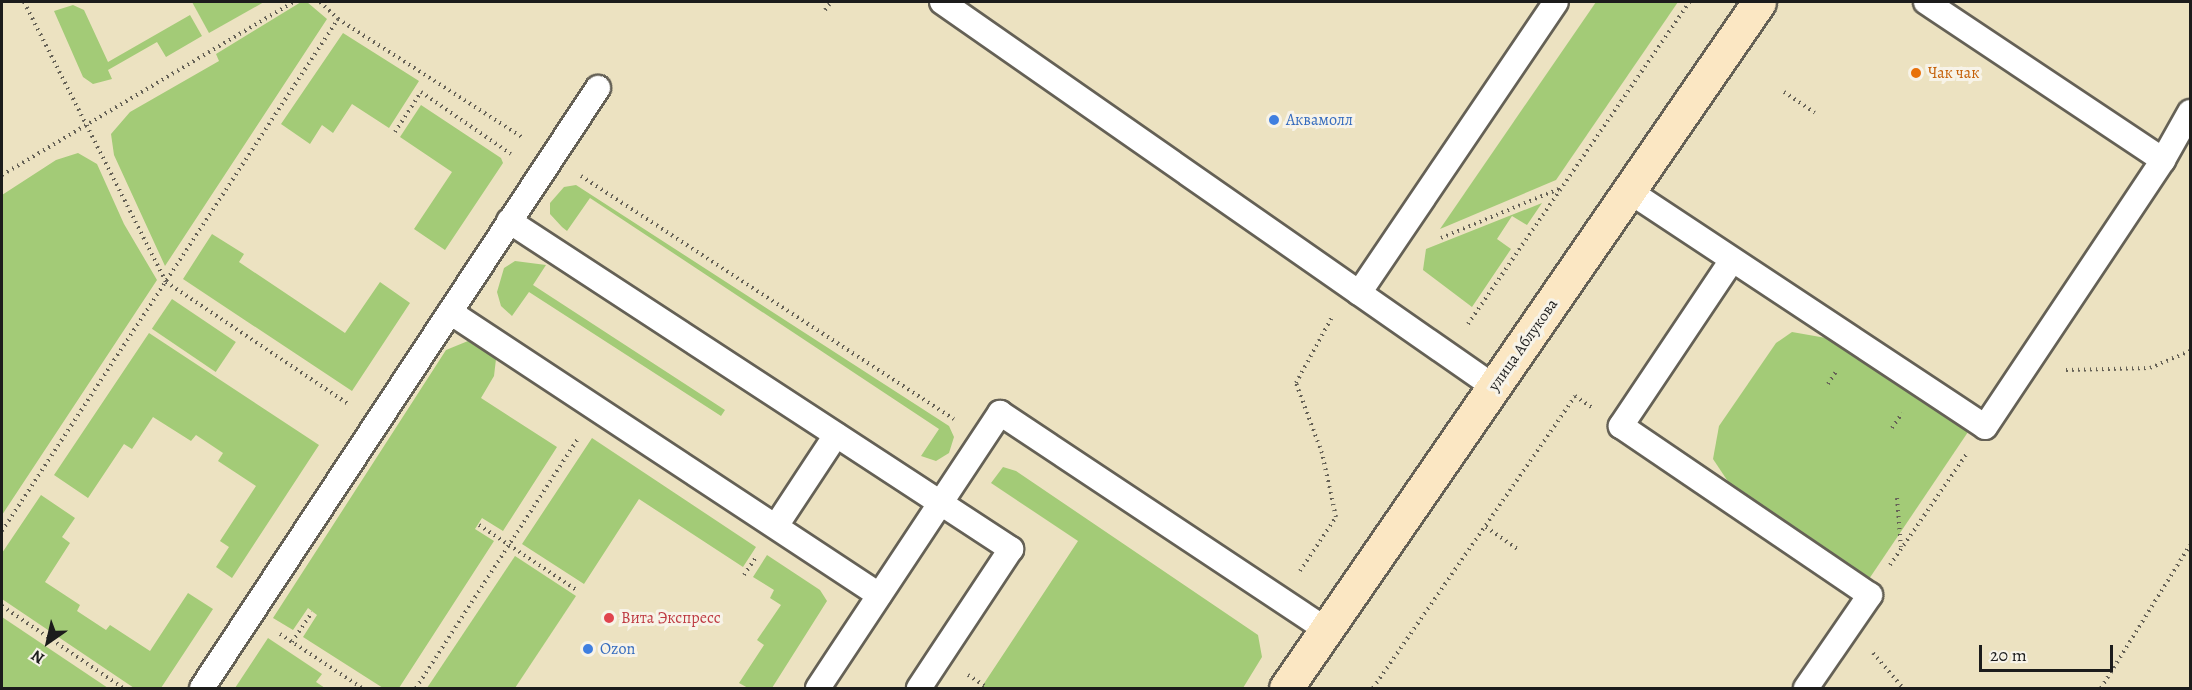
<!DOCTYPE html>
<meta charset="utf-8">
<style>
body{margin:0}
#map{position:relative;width:2192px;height:690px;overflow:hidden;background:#ece2c1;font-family:Alegreya,serif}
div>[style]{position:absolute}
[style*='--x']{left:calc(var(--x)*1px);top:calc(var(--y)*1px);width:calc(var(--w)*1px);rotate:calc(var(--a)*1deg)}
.green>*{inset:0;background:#a3cb77;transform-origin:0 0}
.path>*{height:4px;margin-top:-2px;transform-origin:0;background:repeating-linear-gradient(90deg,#656156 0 1.5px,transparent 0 6px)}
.roads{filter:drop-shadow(2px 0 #656156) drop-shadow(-2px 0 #656156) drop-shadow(0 2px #656156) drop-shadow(0 -2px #656156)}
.lane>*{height:24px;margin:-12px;padding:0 12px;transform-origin:12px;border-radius:12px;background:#fff}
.secondary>*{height:33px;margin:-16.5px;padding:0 16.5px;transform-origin:16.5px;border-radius:16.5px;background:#fbe7c3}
.dots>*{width:16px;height:16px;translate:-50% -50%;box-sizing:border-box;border:3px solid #f7f3e8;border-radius:50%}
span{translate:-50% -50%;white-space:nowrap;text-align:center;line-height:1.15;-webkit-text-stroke:6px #f7f3e8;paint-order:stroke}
.food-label{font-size:16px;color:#c56008}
.left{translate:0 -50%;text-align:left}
.shop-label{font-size:16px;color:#366cbe}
.street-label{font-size:16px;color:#1c1c1c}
.health-label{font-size:16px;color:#be3a42}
.frame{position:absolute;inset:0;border:3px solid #1c1c1c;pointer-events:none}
.north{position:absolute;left:18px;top:612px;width:60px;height:60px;-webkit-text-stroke:4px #f7f3e8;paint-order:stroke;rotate:214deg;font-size:16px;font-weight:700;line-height:24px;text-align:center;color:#1c1c1c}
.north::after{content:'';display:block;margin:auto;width:21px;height:27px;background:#1c1c1c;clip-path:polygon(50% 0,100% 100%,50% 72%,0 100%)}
.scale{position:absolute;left:1979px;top:645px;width:134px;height:27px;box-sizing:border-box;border:3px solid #1c1c1c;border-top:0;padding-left:8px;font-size:18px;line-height:21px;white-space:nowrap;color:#1c1c1c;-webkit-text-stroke:4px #f7f3e8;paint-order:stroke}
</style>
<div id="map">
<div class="green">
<div style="clip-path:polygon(192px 2px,264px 2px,209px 33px)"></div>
<div style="clip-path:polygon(301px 2px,307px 2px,327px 19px,165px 266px,114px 155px,111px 134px,130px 112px,219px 61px,216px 54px)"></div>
<div style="clip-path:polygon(1596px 2px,1678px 2px,1556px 180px,1440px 229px)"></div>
<div style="clip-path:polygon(73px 5px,84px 10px,108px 62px,190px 15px,202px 36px,166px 57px,157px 42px,108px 70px,112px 79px,93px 84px,83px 77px,54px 11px)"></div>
<div style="clip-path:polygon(343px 33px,419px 81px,389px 128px,352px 104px,333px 133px,322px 125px,310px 144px,281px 124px)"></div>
<div style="clip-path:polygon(421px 105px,501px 158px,503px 163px,445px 250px,414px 229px,452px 172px,400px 137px)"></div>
<div style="clip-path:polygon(78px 153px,97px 164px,124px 224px,157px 280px,2px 515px,2px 195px,56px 160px)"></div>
<div style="clip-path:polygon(576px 185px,949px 426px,954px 437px,949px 453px,936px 461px,921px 456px,939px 429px,590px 198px,567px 231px,562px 227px,550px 214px,550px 203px,564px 187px)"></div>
<div style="clip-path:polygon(1542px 203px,1527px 225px,1512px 216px,1497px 239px,1511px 249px,1472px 307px,1423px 270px,1426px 249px)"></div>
<div style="clip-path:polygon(212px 234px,244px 254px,239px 262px,345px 333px,380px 282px,410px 303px,352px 391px,183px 279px)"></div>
<div style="clip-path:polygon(515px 261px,546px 265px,533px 285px,725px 410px,721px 416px,529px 292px,512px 316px,501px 306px,497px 292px,504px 268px)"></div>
<div style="left:172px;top:299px;width:77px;height:36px;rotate:34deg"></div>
<div style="clip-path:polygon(1792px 332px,1826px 338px,1968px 432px,1869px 579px,1731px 486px,1713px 459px,1719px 426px,1776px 343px)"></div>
<div style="clip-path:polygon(149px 333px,319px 445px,232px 578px,216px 567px,229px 547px,220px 541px,256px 486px,218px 461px,223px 453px,196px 435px,191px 441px,153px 417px,132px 449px,124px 444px,88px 498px,54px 475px)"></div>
<div style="clip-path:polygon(468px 341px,496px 359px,494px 376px,481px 398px,557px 447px,503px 531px,482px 518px,475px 529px,494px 541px,399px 688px,383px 688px,303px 637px,317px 615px,308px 608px,293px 630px,273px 618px,446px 350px)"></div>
<div style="clip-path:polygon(592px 438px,756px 547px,743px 567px,639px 499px,584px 584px,522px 544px)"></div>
<div style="clip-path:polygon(1003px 467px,1016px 471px,1258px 635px,1262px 657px,1243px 688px,981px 688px,1078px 541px,991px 483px)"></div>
<div style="clip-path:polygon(41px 495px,75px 518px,62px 537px,70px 543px,45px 582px,80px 605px,77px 611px,106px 630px,110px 625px,150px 651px,188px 593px,213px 609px,161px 688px,134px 688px,2px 599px,2px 553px)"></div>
<div style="clip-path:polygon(767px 555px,820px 590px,827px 601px,772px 688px,748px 688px,739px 683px,764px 645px,757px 640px,781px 605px,770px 598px,774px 590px,753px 577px)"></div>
<div style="clip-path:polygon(515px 556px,576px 596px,515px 688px,427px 688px)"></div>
<div style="clip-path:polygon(2px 617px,108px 688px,2px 688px)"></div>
<div style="clip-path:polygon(268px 638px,322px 674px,316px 682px,325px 688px,235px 688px)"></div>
</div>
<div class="path">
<div style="--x:24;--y:2;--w:314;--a:63.1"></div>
<div style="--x:166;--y:282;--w:218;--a:33.8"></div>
<div style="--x:320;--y:2;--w:25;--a:43"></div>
<div style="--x:338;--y:19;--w:219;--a:32.7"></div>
<div style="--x:825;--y:10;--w:10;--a:-53"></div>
<div style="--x:1784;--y:92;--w:37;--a:34"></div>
<div style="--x:395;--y:132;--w:48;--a:-57"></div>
<div style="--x:421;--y:92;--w:109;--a:34.6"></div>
<div style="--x:2;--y:175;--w:339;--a:-30.7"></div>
<div style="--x:581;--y:176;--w:445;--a:33.1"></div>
<div style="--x:1441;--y:238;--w:130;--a:-22.6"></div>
<div style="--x:1468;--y:324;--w:391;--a:-55.5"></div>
<div style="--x:2066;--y:370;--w:84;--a:-1.4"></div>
<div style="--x:2150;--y:368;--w:43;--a:-23"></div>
<div style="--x:1828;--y:384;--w:17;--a:-57"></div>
<div style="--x:1892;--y:428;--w:18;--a:-56"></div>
<div style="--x:1897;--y:498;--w:49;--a:85.3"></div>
<div style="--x:479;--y:525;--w:119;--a:33.7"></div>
<div style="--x:1486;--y:527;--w:39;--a:35"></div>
<div style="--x:2;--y:531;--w:612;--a:-56.73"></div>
<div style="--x:1890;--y:565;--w:134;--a:-55.4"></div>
<div style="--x:1300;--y:571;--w:65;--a:-56.3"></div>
<div style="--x:1336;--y:517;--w:66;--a:-102.3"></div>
<div style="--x:1322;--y:453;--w:75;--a:-110.4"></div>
<div style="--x:1296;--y:383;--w:75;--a:-61.4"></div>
<div style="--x:744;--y:575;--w:23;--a:-56"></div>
<div style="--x:2;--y:606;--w:146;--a:34.1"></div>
<div style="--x:280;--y:634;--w:98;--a:33.4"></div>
<div style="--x:292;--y:642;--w:36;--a:-56"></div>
<div style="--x:1873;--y:653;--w:46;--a:49.4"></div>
<div style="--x:968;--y:675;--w:24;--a:33"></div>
<div style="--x:416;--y:688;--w:297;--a:-57"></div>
<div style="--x:1373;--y:688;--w:355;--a:-55.3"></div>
<div style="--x:1575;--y:396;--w:22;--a:34"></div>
<div style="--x:2101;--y:688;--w:168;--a:-58.1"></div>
</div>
<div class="roads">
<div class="lane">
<div style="--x:942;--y:2;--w:673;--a:34.89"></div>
<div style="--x:1926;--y:2;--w:285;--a:33.7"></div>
<div style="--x:1629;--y:191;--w:427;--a:33.5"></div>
<div style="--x:1985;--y:427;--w:321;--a:-56.3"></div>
<div style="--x:2163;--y:160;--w:55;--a:-60.6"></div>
<div style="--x:509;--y:221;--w:600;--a:33.16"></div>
<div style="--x:1011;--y:549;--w:167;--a:123.5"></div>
<div style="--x:1732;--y:260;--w:200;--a:123.8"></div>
<div style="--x:1621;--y:426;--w:301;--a:34.2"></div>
<div style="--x:1870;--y:595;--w:113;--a:124.5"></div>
<div style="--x:1359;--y:293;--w:351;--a:-55.9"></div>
<div style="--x:450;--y:312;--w:514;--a:33.41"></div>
<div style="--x:776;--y:526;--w:109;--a:-56.6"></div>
<div style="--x:202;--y:688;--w:719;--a:-56.58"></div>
<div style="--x:818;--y:688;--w:330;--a:-56.5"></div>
<div style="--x:1000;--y:413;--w:392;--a:33.6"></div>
</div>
<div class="secondary">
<div style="--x:1286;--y:688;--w:833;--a:-55.41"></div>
</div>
</div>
<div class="dots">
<div style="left:1916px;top:73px;background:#e8710a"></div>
<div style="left:1274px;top:120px;background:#3f7fe0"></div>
<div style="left:609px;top:618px;background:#e0444e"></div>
<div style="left:588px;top:649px;background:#3f7fe0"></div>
</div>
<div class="food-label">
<span class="left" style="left:1928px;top:73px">Чак чак</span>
</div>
<div class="shop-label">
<span class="left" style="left:1286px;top:120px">Аквамолл</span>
<span class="left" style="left:600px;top:649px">Ozon</span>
</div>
<div class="street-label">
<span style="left:1523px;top:345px;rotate:-55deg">улица Аблукова</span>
</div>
<div class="health-label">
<span class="left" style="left:621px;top:618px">Вита Экспресс</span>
</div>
<div class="frame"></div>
<div class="north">N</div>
<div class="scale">20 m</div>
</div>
